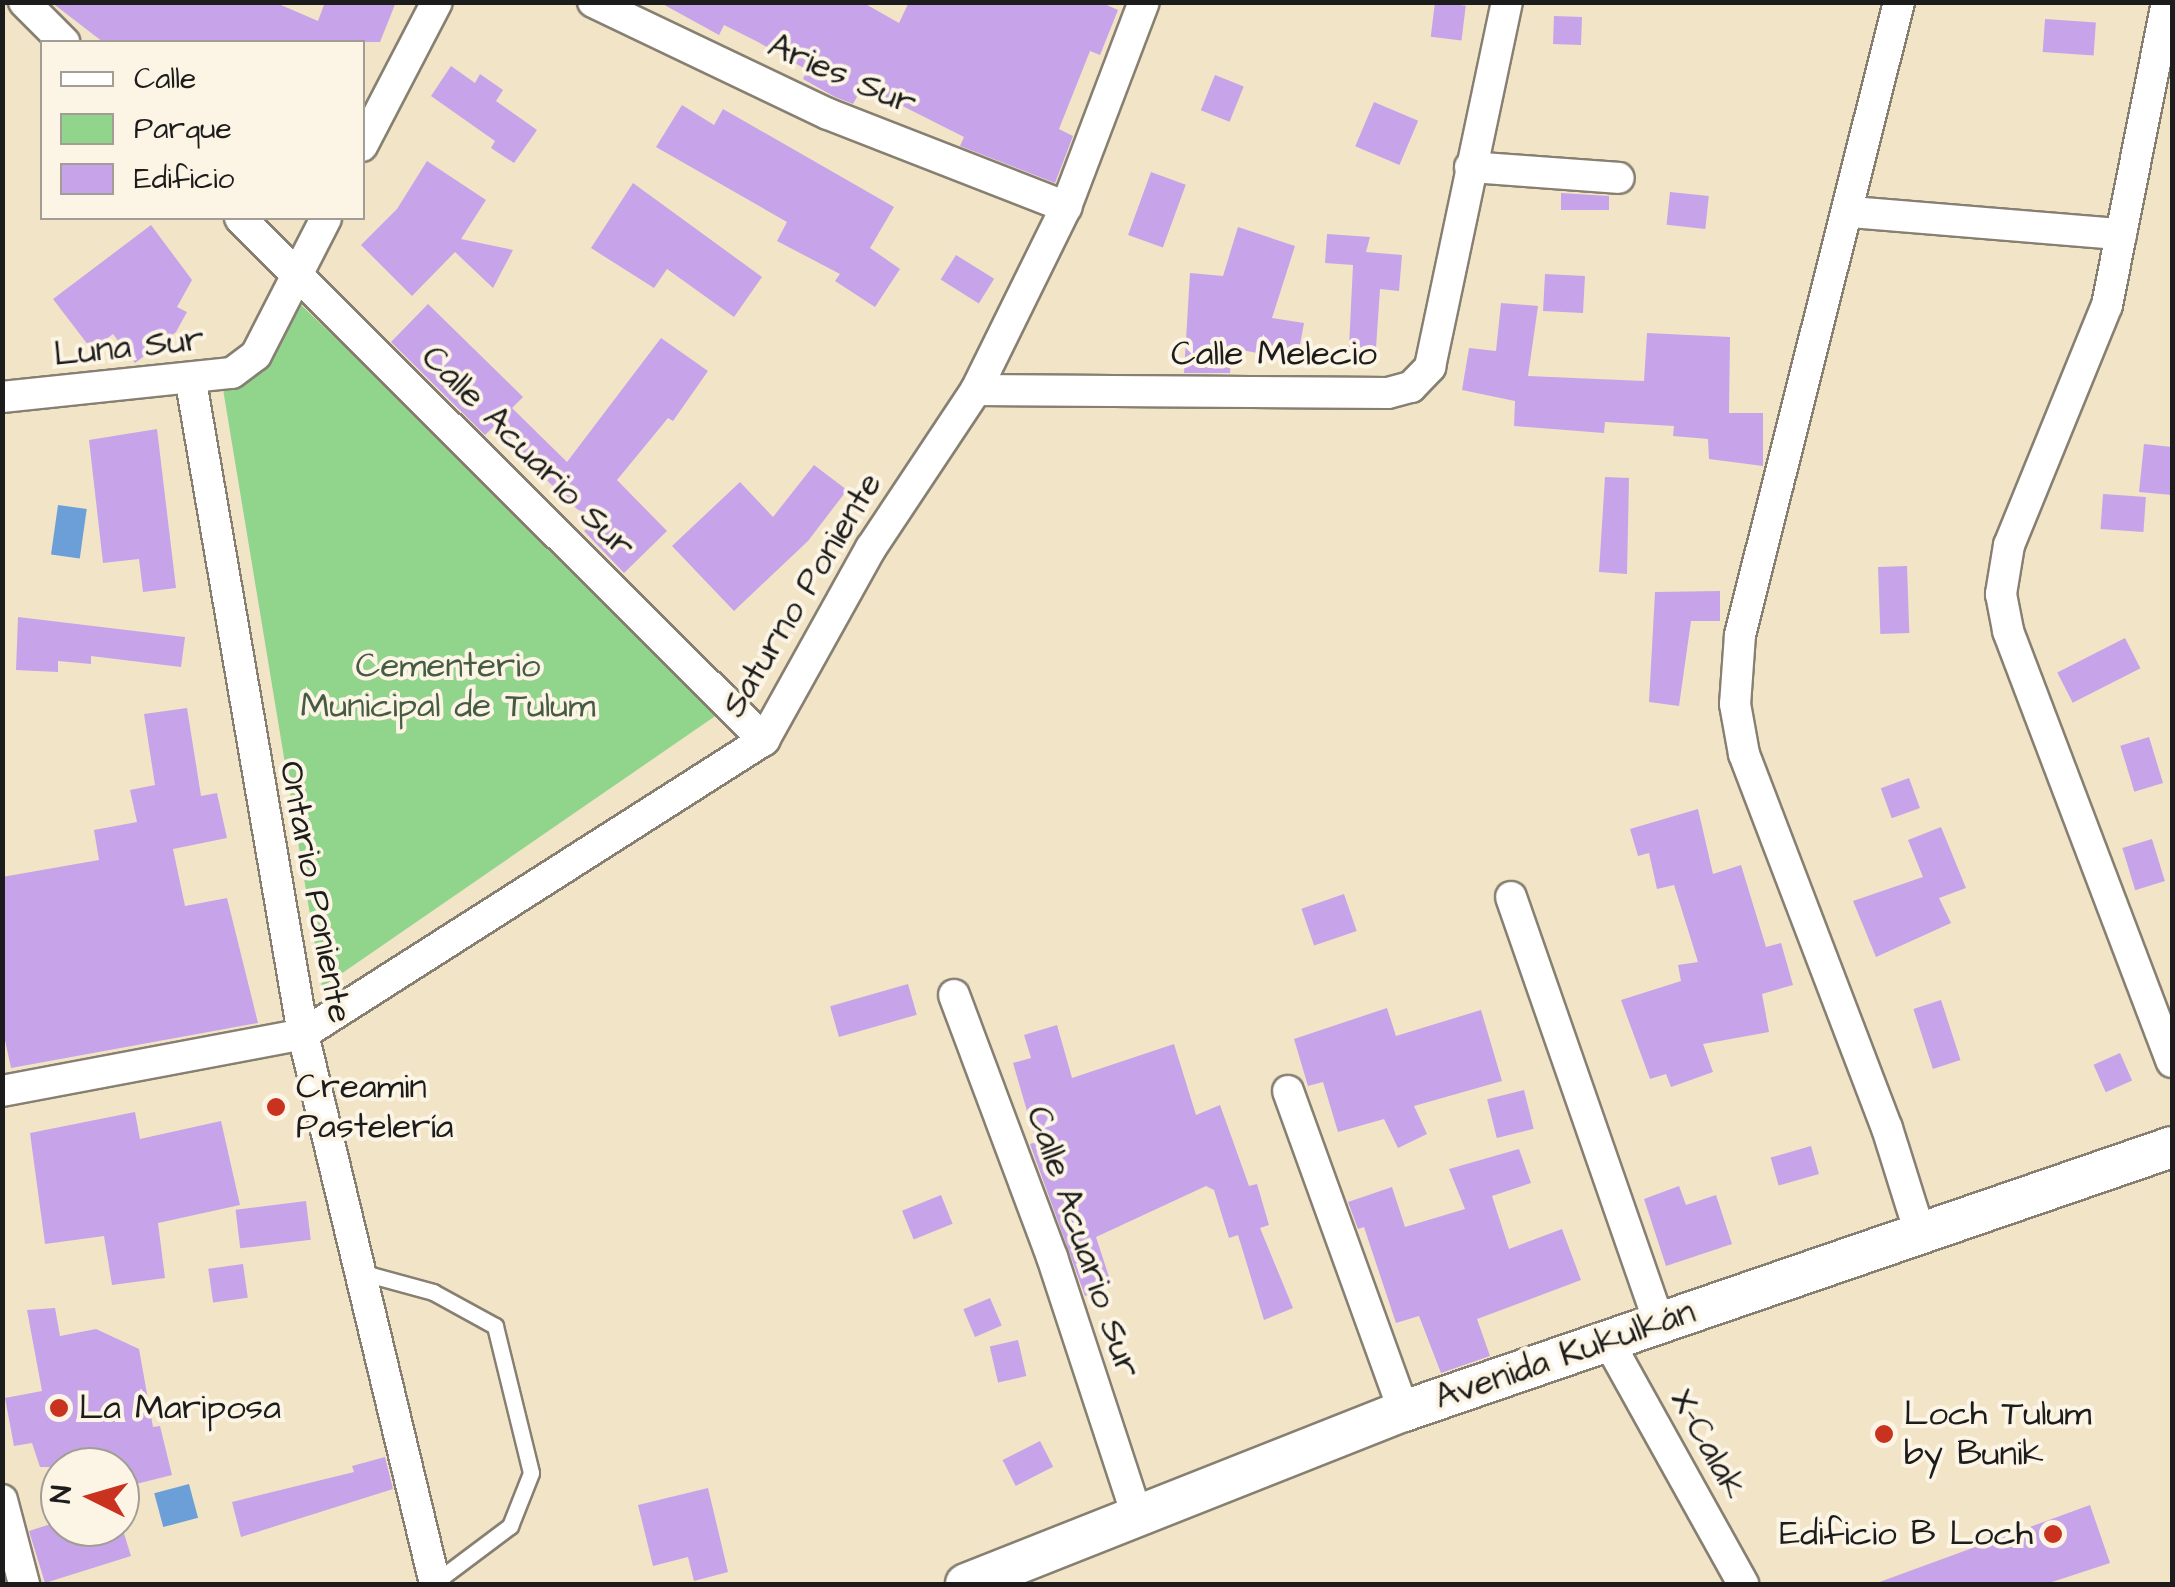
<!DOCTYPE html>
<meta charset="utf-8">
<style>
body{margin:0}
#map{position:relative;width:2175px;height:1587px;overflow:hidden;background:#f2e4c7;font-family:"Architects Daughter",sans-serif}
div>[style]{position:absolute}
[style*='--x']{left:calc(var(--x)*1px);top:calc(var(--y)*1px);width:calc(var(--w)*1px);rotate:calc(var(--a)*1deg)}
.green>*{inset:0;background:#91d48c}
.water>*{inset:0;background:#6c9ed7;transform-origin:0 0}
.building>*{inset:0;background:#c7a4e9;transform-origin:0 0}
.roads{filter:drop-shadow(2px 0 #878072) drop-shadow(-2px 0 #878072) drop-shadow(0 2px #878072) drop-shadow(0 -2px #878072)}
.lane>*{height:15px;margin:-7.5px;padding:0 7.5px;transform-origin:7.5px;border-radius:7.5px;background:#fff}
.street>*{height:30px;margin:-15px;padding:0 15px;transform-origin:15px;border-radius:15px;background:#fff}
.secondary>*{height:40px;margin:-20px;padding:0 20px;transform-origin:20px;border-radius:20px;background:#fff}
.dots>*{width:28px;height:28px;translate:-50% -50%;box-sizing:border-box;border:5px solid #fcf5e5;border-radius:50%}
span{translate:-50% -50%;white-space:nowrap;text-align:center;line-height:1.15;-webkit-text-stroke:8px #fcf5e5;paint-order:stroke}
.street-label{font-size:35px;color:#1c1c1c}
.park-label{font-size:35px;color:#455c43}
.poi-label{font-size:35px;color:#1c1c1c}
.left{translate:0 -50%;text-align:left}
.right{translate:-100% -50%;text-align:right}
.frame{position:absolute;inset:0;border:5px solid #1c1c1c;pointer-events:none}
.legend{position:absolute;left:40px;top:40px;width:325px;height:180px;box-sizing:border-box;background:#fcf5e5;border:2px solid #a29e95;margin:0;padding:12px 18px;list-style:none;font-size:30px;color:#1c1c1c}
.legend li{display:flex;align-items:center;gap:20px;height:50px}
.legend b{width:50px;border:2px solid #a29e95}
.north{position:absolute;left:40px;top:1447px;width:100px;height:100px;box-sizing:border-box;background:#fcf5e5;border:2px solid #a29e95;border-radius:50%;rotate:275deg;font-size:28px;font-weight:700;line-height:40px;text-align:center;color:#1c1c1c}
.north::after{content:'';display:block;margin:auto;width:35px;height:45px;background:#c8321e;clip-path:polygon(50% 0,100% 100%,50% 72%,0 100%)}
</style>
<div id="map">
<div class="green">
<div style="clip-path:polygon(298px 302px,724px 710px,322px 987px,223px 389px,271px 359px)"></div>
</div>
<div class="water">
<div style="left:58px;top:505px;width:29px;height:50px;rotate:8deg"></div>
<div style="left:189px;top:1484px;width:35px;height:36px;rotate:75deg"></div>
</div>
<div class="building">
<div style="clip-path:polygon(51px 2px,274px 2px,318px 21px,325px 2px,396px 2px,380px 42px,103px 42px)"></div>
<div style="clip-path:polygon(659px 2px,862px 2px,899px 23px,909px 2px,1100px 2px,1118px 10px,1100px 55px,1090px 51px,1059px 129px,1073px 136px,1055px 183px,960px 146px,964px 137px,863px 86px,853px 104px,835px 97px,803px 79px,807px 70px,758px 42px,724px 25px,719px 35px)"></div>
<div style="left:1435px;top:2px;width:31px;height:35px;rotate:7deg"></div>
<div style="left:1554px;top:16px;width:28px;height:28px;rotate:2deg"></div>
<div style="left:2045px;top:19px;width:51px;height:33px;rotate:4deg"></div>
<div style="clip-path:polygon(451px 66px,475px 83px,480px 74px,503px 90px,496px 101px,537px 130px,514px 163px,491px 148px,495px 141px,431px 96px)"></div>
<div style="left:1215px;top:75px;width:31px;height:38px;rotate:22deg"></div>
<div style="left:1374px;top:102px;width:48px;height:48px;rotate:23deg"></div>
<div style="clip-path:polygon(682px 105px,714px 125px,723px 109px,894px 207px,870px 248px,900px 269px,875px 307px,835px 281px,840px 274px,777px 241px,787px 222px,656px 147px)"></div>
<div style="clip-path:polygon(427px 161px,486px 200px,461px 239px,513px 250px,493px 288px,455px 252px,412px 296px,361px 245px,397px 209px)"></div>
<div style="left:1151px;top:172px;width:37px;height:67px;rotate:20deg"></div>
<div style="clip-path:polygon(633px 183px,762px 277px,734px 317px,667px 269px,654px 288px,591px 248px)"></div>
<div style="left:1670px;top:192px;width:39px;height:33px;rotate:6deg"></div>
<div style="clip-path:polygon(1561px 193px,1609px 196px,1609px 210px,1561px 210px)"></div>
<div style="clip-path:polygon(151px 225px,192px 280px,177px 307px,187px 312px,176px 332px,135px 363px,113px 334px,92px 350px,53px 299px)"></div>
<div style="clip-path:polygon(1238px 227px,1295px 246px,1272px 318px,1304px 323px,1297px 361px,1232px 348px,1230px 373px,1184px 373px,1190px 273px,1223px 276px)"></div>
<div style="clip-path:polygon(1327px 234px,1370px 237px,1366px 252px,1402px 255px,1399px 291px,1380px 289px,1376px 348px,1349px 347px,1353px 265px,1325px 263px)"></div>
<div style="left:956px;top:255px;width:45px;height:29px;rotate:32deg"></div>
<div style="left:1545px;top:274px;width:40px;height:37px;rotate:3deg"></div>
<div style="clip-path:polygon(1501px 303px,1538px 306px,1528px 376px,1644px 381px,1647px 333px,1730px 337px,1729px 413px,1763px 413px,1763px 466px,1709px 459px,1708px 439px,1673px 436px,1674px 426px,1605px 422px,1604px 433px,1514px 426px,1515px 401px,1462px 390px,1469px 348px,1496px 351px)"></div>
<div style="clip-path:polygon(428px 304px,523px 397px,512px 408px,567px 462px,661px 338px,708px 371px,673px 421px,668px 418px,617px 480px,667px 531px,624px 573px,584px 531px,596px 519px,577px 509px,492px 428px,485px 435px,391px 342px)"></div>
<div style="clip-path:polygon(157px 429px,176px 588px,143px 592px,139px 559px,103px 563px,89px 440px)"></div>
<div style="clip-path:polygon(2144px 444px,2172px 447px,2172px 495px,2139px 492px)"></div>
<div style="clip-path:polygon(814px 465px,847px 490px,808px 541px,734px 611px,672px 546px,740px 482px,773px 517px)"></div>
<div style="clip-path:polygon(1605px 477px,1629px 478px,1627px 574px,1599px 572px)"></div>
<div style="left:2103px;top:494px;width:43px;height:35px;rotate:4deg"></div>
<div style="left:1907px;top:566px;width:67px;height:29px;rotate:88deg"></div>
<div style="clip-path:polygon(1720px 591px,1720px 621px,1691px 621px,1679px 706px,1649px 702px,1655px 592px)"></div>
<div style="clip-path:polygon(18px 617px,185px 637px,181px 667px,91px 656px,91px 664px,58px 661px,58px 672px,16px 670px)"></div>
<div style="left:2125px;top:638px;width:34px;height:76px;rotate:63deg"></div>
<div style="clip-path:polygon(187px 708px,201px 796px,217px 793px,227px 838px,173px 849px,185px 906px,227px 898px,258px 1023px,11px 1068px,2px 1026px,2px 877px,99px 860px,94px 830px,137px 822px,130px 790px,155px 785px,144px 714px)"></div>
<div style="left:2149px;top:737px;width:48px;height:30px;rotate:73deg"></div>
<div style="left:1909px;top:778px;width:32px;height:30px;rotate:70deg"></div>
<div style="clip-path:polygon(1698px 809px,1713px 874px,1741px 865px,1766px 947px,1781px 943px,1793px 985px,1762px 994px,1769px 1032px,1703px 1044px,1713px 1072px,1671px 1087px,1666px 1074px,1650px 1079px,1621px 1000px,1681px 981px,1678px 965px,1698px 962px,1674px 885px,1657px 889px,1649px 853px,1638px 856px,1630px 829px)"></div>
<div style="clip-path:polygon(1941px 827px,1966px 888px,1939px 898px,1951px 923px,1876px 957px,1853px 901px,1923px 877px,1908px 840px)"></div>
<div style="left:2152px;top:839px;width:44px;height:31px;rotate:73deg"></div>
<div style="left:1344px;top:894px;width:39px;height:45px;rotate:71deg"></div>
<div style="left:908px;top:984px;width:32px;height:81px;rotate:74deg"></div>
<div style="left:1941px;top:1000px;width:63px;height:29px;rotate:72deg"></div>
<div style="clip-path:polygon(1387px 1008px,1396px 1036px,1481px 1010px,1502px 1081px,1414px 1106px,1427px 1134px,1398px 1148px,1384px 1119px,1338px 1132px,1323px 1082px,1308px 1086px,1294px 1039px)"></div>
<div style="clip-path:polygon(1057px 1025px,1072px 1078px,1174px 1044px,1196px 1115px,1220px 1105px,1249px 1186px,1257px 1184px,1269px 1225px,1260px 1228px,1293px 1308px,1264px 1320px,1238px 1235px,1229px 1238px,1214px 1190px,1206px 1186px,1096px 1237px,1112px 1286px,1085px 1296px,1030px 1144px,1036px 1142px,1013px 1063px,1031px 1058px,1024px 1035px)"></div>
<div style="left:2120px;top:1053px;width:30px;height:29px;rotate:66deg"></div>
<div style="left:1524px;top:1090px;width:40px;height:38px;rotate:76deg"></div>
<div style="clip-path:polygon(135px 1112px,140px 1139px,221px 1121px,240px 1205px,158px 1223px,165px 1278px,112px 1285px,104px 1236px,45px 1244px,30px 1133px)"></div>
<div style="left:1811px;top:1146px;width:29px;height:42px;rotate:74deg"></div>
<div style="clip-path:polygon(1519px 1149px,1531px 1183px,1492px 1196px,1509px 1249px,1562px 1229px,1581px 1280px,1477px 1319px,1490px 1356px,1441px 1373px,1419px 1316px,1396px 1323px,1364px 1227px,1358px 1229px,1348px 1202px,1392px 1187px,1405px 1227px,1465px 1209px,1449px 1169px)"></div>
<div style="clip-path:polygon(1679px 1186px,1686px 1205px,1716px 1195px,1732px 1244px,1666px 1266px,1644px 1199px)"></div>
<div style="left:941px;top:1195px;width:31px;height:42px;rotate:68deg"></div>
<div style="left:306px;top:1201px;width:39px;height:71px;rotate:83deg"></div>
<div style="left:243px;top:1264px;width:34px;height:35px;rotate:82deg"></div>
<div style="left:990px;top:1298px;width:30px;height:29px;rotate:67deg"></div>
<div style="clip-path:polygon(55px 1308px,60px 1336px,96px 1329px,139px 1349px,153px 1427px,160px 1426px,172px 1475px,120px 1488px,120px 1467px,40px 1467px,32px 1443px,14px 1446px,5px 1398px,42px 1391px,27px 1310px)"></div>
<div style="left:1018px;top:1340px;width:37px;height:29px;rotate:77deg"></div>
<div style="left:1040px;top:1441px;width:29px;height:42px;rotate:63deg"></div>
<div style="clip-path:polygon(385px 1457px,393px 1489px,241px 1537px,232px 1502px,354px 1472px,352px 1466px)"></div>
<div style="clip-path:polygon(708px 1488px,728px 1572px,694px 1581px,688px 1557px,653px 1566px,638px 1505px)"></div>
<div style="clip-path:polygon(2090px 1505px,2110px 1563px,2046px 1584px,1874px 1584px)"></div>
<div style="clip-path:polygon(60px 1521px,60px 1527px,122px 1527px,131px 1556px,45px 1583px,29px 1531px)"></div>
</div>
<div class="roads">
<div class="lane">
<div style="--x:360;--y:1272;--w:76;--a:15.3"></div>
<div style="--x:433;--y:1292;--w:71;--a:28.7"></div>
<div style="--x:495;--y:1326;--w:151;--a:76.2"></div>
<div style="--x:531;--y:1473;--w:57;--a:111.6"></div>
<div style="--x:510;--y:1526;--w:95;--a:143.1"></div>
</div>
<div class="street">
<div style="--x:24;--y:2;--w:57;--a:45"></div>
<div style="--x:593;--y:2;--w:260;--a:25.5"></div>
<div style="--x:828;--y:114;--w:256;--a:21.3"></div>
<div style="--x:1899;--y:2;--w:653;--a:104.1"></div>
<div style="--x:1740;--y:635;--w:69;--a:94.1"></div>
<div style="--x:1735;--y:704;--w:51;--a:79.8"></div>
<div style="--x:1744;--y:754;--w:400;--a:69.1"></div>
<div style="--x:1887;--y:1128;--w:110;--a:72.6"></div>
<div style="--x:2167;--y:2;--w:309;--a:101.2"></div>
<div style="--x:2107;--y:305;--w:259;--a:112.2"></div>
<div style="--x:2009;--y:545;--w:50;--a:99.3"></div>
<div style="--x:2001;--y:594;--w:38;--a:79"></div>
<div style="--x:2008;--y:631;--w:461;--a:69.2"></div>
<div style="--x:362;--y:146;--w:162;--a:-62.5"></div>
<div style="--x:1470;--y:167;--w:149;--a:4.2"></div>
<div style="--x:1851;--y:212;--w:271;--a:4.7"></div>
<div style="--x:240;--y:218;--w:740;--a:44.89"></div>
<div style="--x:191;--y:382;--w:662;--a:80.25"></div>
<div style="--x:303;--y:1034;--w:566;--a:76.5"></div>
<div style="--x:976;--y:390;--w:412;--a:0.4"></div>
<div style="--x:1388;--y:393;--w:24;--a:-15"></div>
<div style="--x:1411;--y:387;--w:28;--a:-46"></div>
<div style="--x:1430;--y:367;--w:373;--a:-78.1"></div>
<div style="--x:2;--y:397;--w:231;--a:-6"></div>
<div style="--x:232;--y:373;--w:30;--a:-37"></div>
<div style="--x:256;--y:355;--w:154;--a:-62.9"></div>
<div style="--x:1511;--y:897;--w:451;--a:70.8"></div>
<div style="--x:954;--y:995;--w:280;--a:69.5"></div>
<div style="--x:1052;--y:1257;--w:272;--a:71.8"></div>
<div style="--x:2;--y:1091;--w:306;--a:-10.7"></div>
<div style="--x:303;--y:1034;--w:547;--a:-32.53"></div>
<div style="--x:764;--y:740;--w:220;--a:-60.9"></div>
<div style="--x:871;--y:548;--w:190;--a:-56.4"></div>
<div style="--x:976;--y:390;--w:204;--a:-63.8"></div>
<div style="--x:1066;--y:207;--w:219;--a:-69.2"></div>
<div style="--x:1288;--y:1091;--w:340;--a:70.1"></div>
<div style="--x:1608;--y:1341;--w:278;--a:60.9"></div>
<div style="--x:2;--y:1500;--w:87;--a:75.3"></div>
</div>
<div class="secondary">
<div style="--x:966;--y:1584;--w:471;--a:-21.6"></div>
<div style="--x:1404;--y:1411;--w:812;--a:-18.97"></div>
</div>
</div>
<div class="dots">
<div style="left:276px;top:1107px;background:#c8321e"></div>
<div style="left:59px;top:1408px;background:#c8321e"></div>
<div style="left:1884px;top:1434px;background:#c8321e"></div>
<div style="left:2053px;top:1534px;background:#c8321e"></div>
</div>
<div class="street-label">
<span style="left:842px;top:75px;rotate:23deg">Aries Sur</span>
<span style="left:129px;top:347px;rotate:-6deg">Luna Sur</span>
<span style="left:1274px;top:354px">Calle Melecio</span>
<span style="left:528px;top:452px;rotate:45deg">Calle Acuario Sur</span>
<span style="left:802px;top:595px;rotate:-59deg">Saturno Poniente</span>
<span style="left:315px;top:892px;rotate:79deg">Ontario Poniente</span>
<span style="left:1083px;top:1242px;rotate:71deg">Calle Acuario Sur</span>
<span style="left:1565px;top:1355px;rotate:-19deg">Avenida Kukulkán</span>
<span style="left:1708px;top:1444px;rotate:61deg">X-Calak</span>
</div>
<div class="park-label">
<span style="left:448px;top:686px">Cementerio<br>Municipal de Tulum</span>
</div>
<div class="poi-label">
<span class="left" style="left:296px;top:1107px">Creamin<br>Pastelería</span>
<span class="left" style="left:79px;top:1408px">La Mariposa</span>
<span class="left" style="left:1904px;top:1434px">Loch Tulum<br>by Bunik</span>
<span class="right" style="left:2033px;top:1534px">Edificio B Loch</span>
</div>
<div class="frame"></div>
<ul class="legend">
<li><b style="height:12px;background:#fff"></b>Calle</li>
<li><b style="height:28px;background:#91d48c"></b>Parque</li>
<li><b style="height:28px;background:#c7a4e9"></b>Edificio</li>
</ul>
<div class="north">N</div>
</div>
